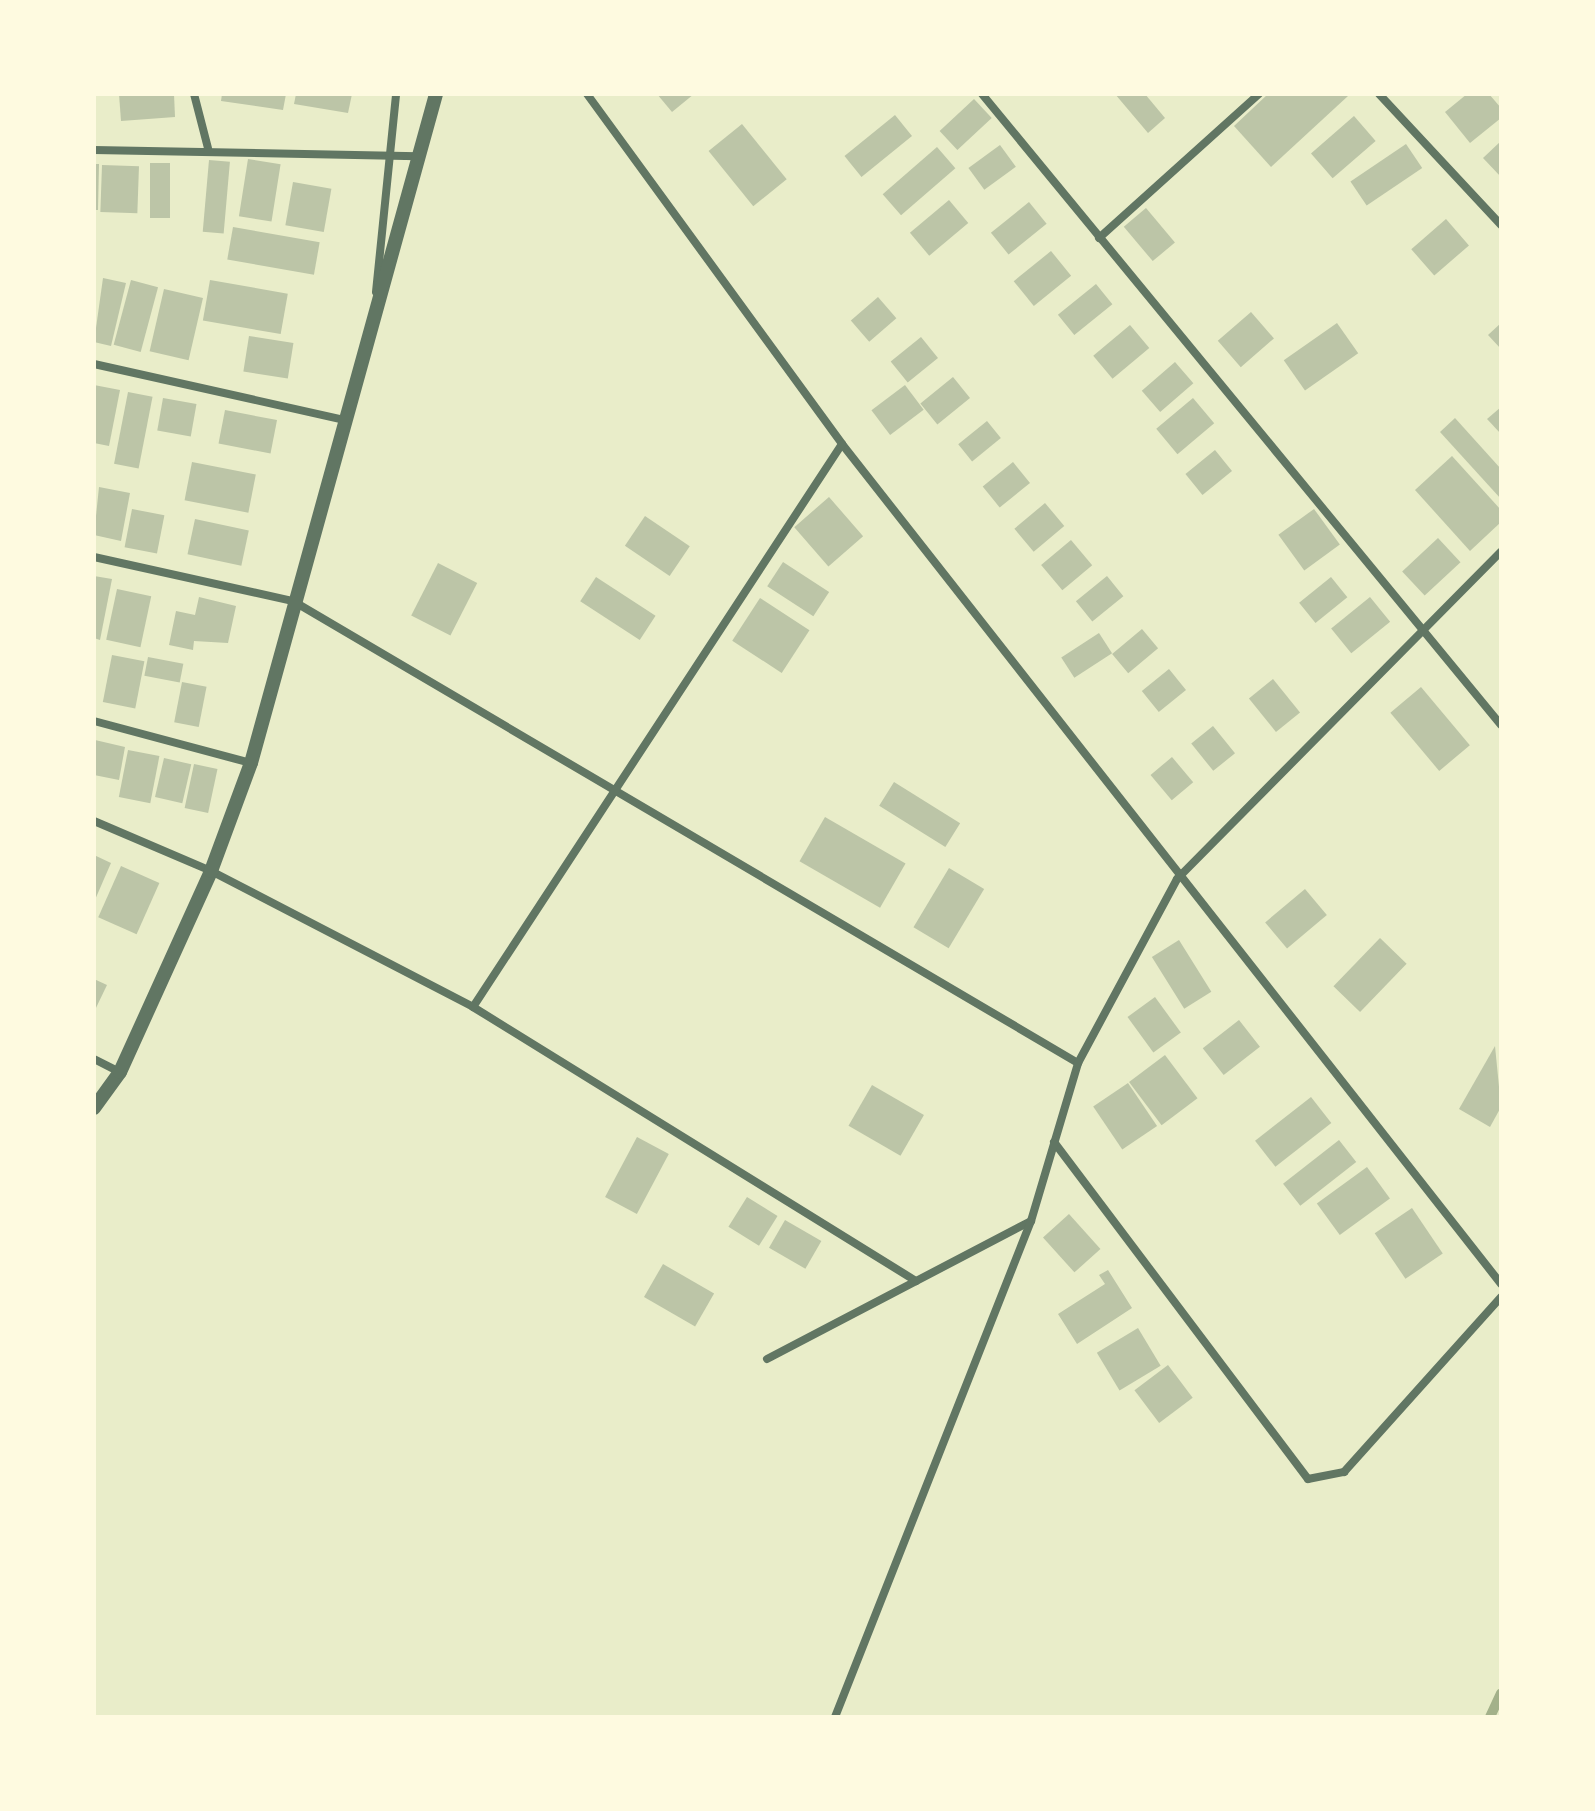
<!DOCTYPE html>
<style>
body{margin:0}
#map{position:relative;width:1595px;height:1811px;overflow:hidden;background:#e9edc9;font-family:Inter,sans-serif}
div>[style]{position:absolute}
[style*='--x']{left:calc(var(--x)*1px);top:calc(var(--y)*1px);width:calc(var(--w)*1px);rotate:calc(var(--a)*1deg)}
.stream>*{height:10px;margin:-5px;padding:0 5px;transform-origin:5px;border-radius:5px;background:#a3b18a}
.building>*{inset:0;background:#bcc5a7;transform-origin:0 0}
.minor>*{height:8px;margin:-4px;padding:0 4px;transform-origin:4px;border-radius:4px;background:#617663}
.tertiary>*{height:14px;margin:-7px;padding:0 7px;transform-origin:7px;border-radius:7px;background:#617663}
span{translate:-50% -50%;white-space:nowrap;text-align:center;line-height:1.15;-webkit-text-stroke:8px #fefae0;paint-order:stroke}
.frame{position:absolute;inset:0;border:96px solid #fefae0;pointer-events:none}
</style>
<div id="map">
<div class="stream">
<div style="--x:1490;--y:1717;--w:26;--a:-65"></div>
</div>
<div class="building">
<div style="clip-path:polygon(119px 94px,174px 94px,175px 117px,121px 121px)"></div>
<div style="clip-path:polygon(222px 94px,286px 94px,283px 110px,221px 101px)"></div>
<div style="clip-path:polygon(296px 94px,352px 94px,348px 113px,294px 104px)"></div>
<div style="clip-path:polygon(657px 94px,694px 94px,672px 112px)"></div>
<div style="clip-path:polygon(1115px 94px,1145px 94px,1165px 118px,1148px 133px)"></div>
<div style="clip-path:polygon(1268px 94px,1347px 94px,1348px 96px,1271px 167px,1234px 126px)"></div>
<div style="clip-path:polygon(1467px 94px,1489px 94px,1501px 108px,1501px 118px,1470px 143px,1445px 112px)"></div>
<div style="left:974px;top:99px;width:26px;height:47px;rotate:47deg"></div>
<div style="left:895px;top:115px;width:27px;height:65px;rotate:51deg"></div>
<div style="left:1354px;top:116px;width:33px;height:57px;rotate:49deg"></div>
<div style="left:742px;top:124px;width:71px;height:43px;rotate:51deg"></div>
<div style="clip-path:polygon(1501px 141px,1501px 177px,1483px 158px)"></div>
<div style="left:1406px;top:144px;width:29px;height:67px;rotate:56deg"></div>
<div style="left:1000px;top:145px;width:27px;height:39px;rotate:54deg"></div>
<div style="left:937px;top:147px;width:28px;height:72px;rotate:49deg"></div>
<div style="left:248px;top:159px;width:33px;height:58px;rotate:9deg"></div>
<div style="left:209px;top:160px;width:21px;height:72px;rotate:5deg"></div>
<div style="left:150px;top:163px;width:20px;height:55px"></div>
<div style="clip-path:polygon(94px 164px,99px 164px,98px 210px,94px 210px)"></div>
<div style="left:102px;top:165px;width:37px;height:47px;rotate:2deg"></div>
<div style="left:293px;top:182px;width:39px;height:44px;rotate:10deg"></div>
<div style="left:949px;top:200px;width:30px;height:51px;rotate:50deg"></div>
<div style="left:1029px;top:202px;width:28px;height:49px;rotate:51deg"></div>
<div style="left:1146px;top:208px;width:45px;height:29px;rotate:50deg"></div>
<div style="left:1446px;top:219px;width:35px;height:46px;rotate:49deg"></div>
<div style="left:233px;top:227px;width:88px;height:33px;rotate:10deg"></div>
<div style="left:1051px;top:251px;width:32px;height:48px;rotate:51deg"></div>
<div style="clip-path:polygon(103px 278px,126px 283px,111px 346px,94px 342px)"></div>
<div style="left:131px;top:280px;width:28px;height:67px;rotate:15deg"></div>
<div style="left:210px;top:280px;width:79px;height:41px;rotate:10deg"></div>
<div style="left:1096px;top:284px;width:26px;height:49px;rotate:51deg"></div>
<div style="left:164px;top:289px;width:40px;height:64px;rotate:13deg"></div>
<div style="left:878px;top:297px;width:28px;height:36px;rotate:49deg"></div>
<div style="left:1251px;top:312px;width:35px;height:44px;rotate:49deg"></div>
<div style="left:1337px;top:323px;width:37px;height:65px;rotate:55deg"></div>
<div style="clip-path:polygon(1501px 323px,1501px 349px,1488px 335px)"></div>
<div style="left:1130px;top:325px;width:30px;height:48px;rotate:50deg"></div>
<div style="left:249px;top:336px;width:45px;height:36px;rotate:9deg"></div>
<div style="left:921px;top:337px;width:27px;height:39px;rotate:51deg"></div>
<div style="left:1175px;top:362px;width:28px;height:44px;rotate:49deg"></div>
<div style="left:953px;top:377px;width:27px;height:42px;rotate:51deg"></div>
<div style="clip-path:polygon(94px 385px,120px 390px,109px 446px,94px 443px)"></div>
<div style="left:905px;top:385px;width:31px;height:42px;rotate:53deg"></div>
<div style="left:128px;top:392px;width:25px;height:73px;rotate:11deg"></div>
<div style="left:163px;top:398px;width:34px;height:33px;rotate:10deg"></div>
<div style="left:1193px;top:398px;width:33px;height:48px;rotate:50deg"></div>
<div style="clip-path:polygon(1501px 407px,1501px 434px,1487px 419px)"></div>
<div style="left:225px;top:410px;width:53px;height:34px;rotate:11deg"></div>
<div style="clip-path:polygon(1455px 418px,1501px 469px,1501px 499px,1440px 432px)"></div>
<div style="left:987px;top:421px;width:22px;height:37px;rotate:51deg"></div>
<div style="left:1215px;top:450px;width:27px;height:38px;rotate:51deg"></div>
<div style="clip-path:polygon(1452px 456px,1501px 510px,1501px 522px,1470px 551px,1415px 490px)"></div>
<div style="left:192px;top:462px;width:65px;height:39px;rotate:11deg"></div>
<div style="left:1013px;top:462px;width:27px;height:39px;rotate:51deg"></div>
<div style="clip-path:polygon(99px 487px,130px 493px,121px 541px,94px 535px)"></div>
<div style="left:829px;top:497px;width:52px;height:46px;rotate:49deg"></div>
<div style="left:1045px;top:503px;width:30px;height:40px;rotate:50deg"></div>
<div style="left:132px;top:509px;width:33px;height:39px;rotate:11deg"></div>
<div style="left:1314px;top:509px;width:44px;height:44px;rotate:54deg"></div>
<div style="left:645px;top:516px;width:54px;height:36px;rotate:34deg"></div>
<div style="left:195px;top:519px;width:55px;height:36px;rotate:12deg"></div>
<div style="left:1438px;top:538px;width:33px;height:49px;rotate:47deg"></div>
<div style="left:1071px;top:540px;width:33px;height:39px;rotate:50deg"></div>
<div style="left:783px;top:562px;width:55px;height:29px;rotate:33deg"></div>
<div style="left:438px;top:563px;width:44px;height:59px;rotate:27deg"></div>
<div style="clip-path:polygon(94px 576px,112px 579px,100px 640px,94px 638px)"></div>
<div style="left:1107px;top:576px;width:26px;height:40px;rotate:51deg"></div>
<div style="left:596px;top:577px;width:71px;height:29px;rotate:33deg"></div>
<div style="left:1331px;top:577px;width:26px;height:41px;rotate:51deg"></div>
<div style="left:117px;top:589px;width:35px;height:52px;rotate:12deg"></div>
<div style="clip-path:polygon(199px 597px,236px 606px,228px 643px,194px 641px,193px 650px,169px 645px,176px 611px,195px 615px)"></div>
<div style="left:1370px;top:597px;width:32px;height:50px;rotate:51deg"></div>
<div style="left:760px;top:598px;width:59px;height:51px;rotate:33deg"></div>
<div style="left:1142px;top:629px;width:25px;height:39px;rotate:50deg"></div>
<div style="left:1099px;top:633px;width:24px;height:45px;rotate:57deg"></div>
<div style="left:112px;top:655px;width:33px;height:48px;rotate:11deg"></div>
<div style="left:148px;top:657px;width:36px;height:19px;rotate:11deg"></div>
<div style="left:1169px;top:669px;width:27px;height:35px;rotate:51deg"></div>
<div style="left:1273px;top:679px;width:43px;height:31px;rotate:51deg"></div>
<div style="left:182px;top:682px;width:25px;height:41px;rotate:11deg"></div>
<div style="left:1421px;top:687px;width:76px;height:40px;rotate:50deg"></div>
<div style="left:1213px;top:726px;width:35px;height:28px;rotate:51deg"></div>
<div style="clip-path:polygon(95px 740px,125px 747px,119px 780px,94px 775px)"></div>
<div style="left:128px;top:750px;width:32px;height:48px;rotate:11deg"></div>
<div style="left:1172px;top:757px;width:33px;height:28px;rotate:50deg"></div>
<div style="left:164px;top:758px;width:28px;height:40px;rotate:13deg"></div>
<div style="left:194px;top:764px;width:24px;height:45px;rotate:12deg"></div>
<div style="left:894px;top:782px;width:78px;height:28px;rotate:32deg"></div>
<div style="left:825px;top:817px;width:93px;height:51px;rotate:30deg"></div>
<div style="clip-path:polygon(94px 855px,111px 863px,94px 902px)"></div>
<div style="left:121px;top:866px;width:42px;height:56px;rotate:24deg"></div>
<div style="left:949px;top:868px;width:41px;height:69px;rotate:31deg"></div>
<div style="left:1305px;top:889px;width:34px;height:52px;rotate:50deg"></div>
<div style="left:1380px;top:938px;width:37px;height:67px;rotate:44deg"></div>
<div style="left:1179px;top:940px;width:61px;height:32px;rotate:58deg"></div>
<div style="clip-path:polygon(94px 979px,107px 985px,94px 1012px)"></div>
<div style="left:1155px;top:997px;width:44px;height:34px;rotate:54deg"></div>
<div style="left:1239px;top:1020px;width:34px;height:46px;rotate:52deg"></div>
<div style="clip-path:polygon(1495px 1046px,1501px 1107px,1490px 1127px,1459px 1109px)"></div>
<div style="left:1165px;top:1055px;width:54px;height:45px;rotate:53deg"></div>
<div style="left:1128px;top:1083px;width:52px;height:42px;rotate:56deg"></div>
<div style="left:872px;top:1085px;width:60px;height:47px;rotate:30deg"></div>
<div style="left:1311px;top:1097px;width:33px;height:71px;rotate:52deg"></div>
<div style="left:637px;top:1137px;width:36px;height:68px;rotate:28deg"></div>
<div style="left:1339px;top:1140px;width:28px;height:71px;rotate:52deg"></div>
<div style="left:1367px;top:1167px;width:39px;height:62px;rotate:54deg"></div>
<div style="left:747px;top:1197px;width:36px;height:35px;rotate:32deg"></div>
<div style="left:1412px;top:1208px;width:55px;height:45px;rotate:56deg"></div>
<div style="left:1069px;top:1214px;width:47px;height:35px;rotate:48deg"></div>
<div style="left:785px;top:1220px;width:42px;height:32px;rotate:30deg"></div>
<div style="left:663px;top:1264px;width:59px;height:38px;rotate:30deg"></div>
<div style="clip-path:polygon(1108px 1270px,1132px 1308px,1077px 1344px,1058px 1314px,1105px 1284px,1099px 1275px)"></div>
<div style="left:1138px;top:1328px;width:44px;height:48px;rotate:59deg"></div>
<div style="left:1168px;top:1365px;width:41px;height:42px;rotate:53deg"></div>
</div>
<div class="minor">
<div style="--x:194;--y:94;--w:56;--a:75.5"></div>
<div style="--x:587;--y:94;--w:433;--a:53.9"></div>
<div style="--x:842;--y:444;--w:1068;--a:51.88"></div>
<div style="--x:982;--y:94;--w:817;--a:50.56"></div>
<div style="--x:1379;--y:94;--w:179;--a:47"></div>
<div style="--x:94;--y:150;--w:324;--a:1.1"></div>
<div style="--x:1099;--y:238;--w:215;--a:-42"></div>
<div style="--x:376;--y:292;--w:199;--a:-84.2"></div>
<div style="--x:94;--y:364;--w:256;--a:12.6"></div>
<div style="--x:94;--y:557;--w:204;--a:12.5"></div>
<div style="--x:293;--y:601;--w:911;--a:30.48"></div>
<div style="--x:94;--y:721;--w:163;--a:15"></div>
<div style="--x:94;--y:821;--w:127;--a:23.1"></div>
<div style="--x:211;--y:871;--w:295;--a:27.4"></div>
<div style="--x:473;--y:1007;--w:521;--a:31.74"></div>
<div style="--x:473;--y:1007;--w:673;--a:-56.76"></div>
<div style="--x:94;--y:1059;--w:29;--a:27"></div>
<div style="--x:1054;--y:1142;--w:422;--a:53"></div>
<div style="--x:1308;--y:1479;--w:37;--a:-11"></div>
<div style="--x:1344;--y:1472;--w:235;--a:-48.1"></div>
<div style="--x:767;--y:1359;--w:298;--a:-27.6"></div>
<div style="--x:1031;--y:1221;--w:165;--a:-73.4"></div>
<div style="--x:1078;--y:1063;--w:209;--a:-61.7"></div>
<div style="--x:1177;--y:879;--w:460;--a:-45.3"></div>
<div style="--x:835;--y:1717;--w:533;--a:-68.44"></div>
</div>
<div class="tertiary">
<div style="--x:94;--y:1108;--w:44;--a:-54.2"></div>
<div style="--x:120;--y:1072;--w:221;--a:-65.6"></div>
<div style="--x:211;--y:871;--w:115;--a:-69.7"></div>
<div style="--x:251;--y:763;--w:694;--a:-74.54"></div>
</div>
<div class="frame"></div>
</div>
